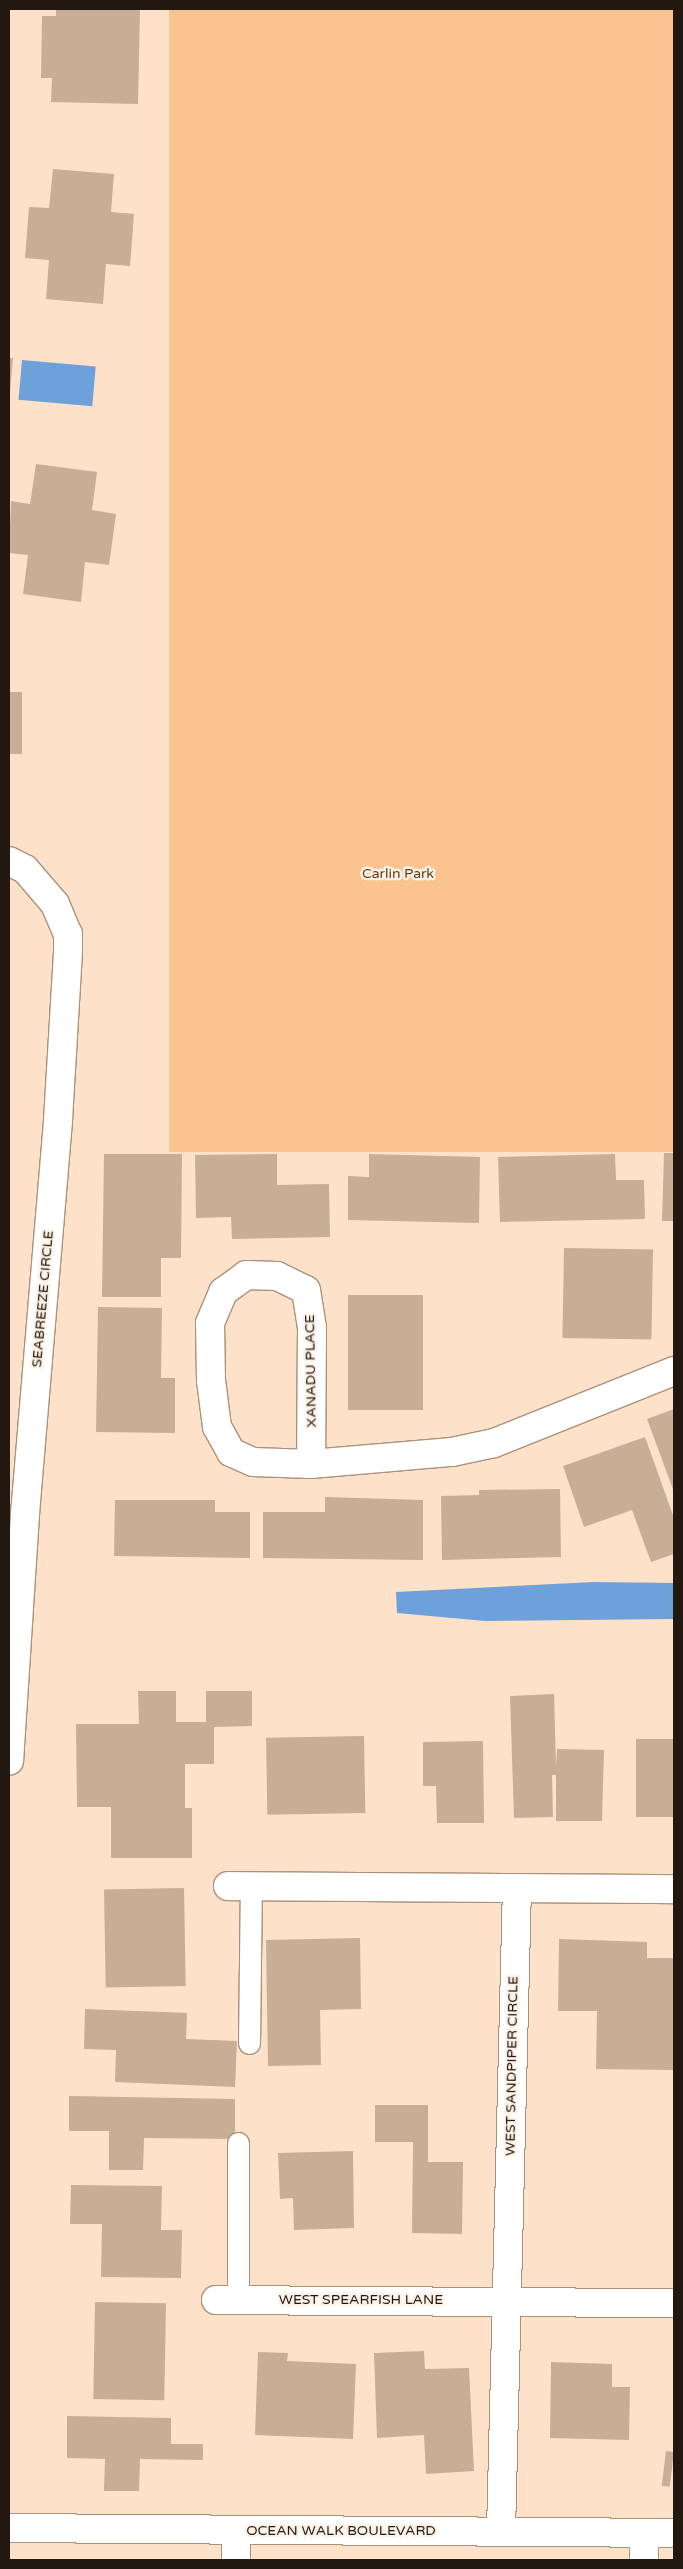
<!DOCTYPE html>
<style>
body{margin:0}
#map{position:relative;width:683px;height:2569px;overflow:hidden;background:#fde1c8;font-family:"Varela Round",sans-serif}
div>[style]{position:absolute}
[style*='--x']{left:calc(var(--x)*1px);top:calc(var(--y)*1px);width:calc(var(--w)*1px);rotate:calc(var(--a)*1deg)}
.green>*{inset:0;background:#fac390;transform-origin:0 0}
.water>*{inset:0;background:#6ea1d9;transform-origin:0 0}
.building>*{inset:0;background:#c8ae95;transform-origin:0 0}
.roads{filter:drop-shadow(1px 0 #ab917a) drop-shadow(-1px 0 #ab917a) drop-shadow(0 1px #ab917a) drop-shadow(0 -1px #ab917a)}
.service>*{height:21px;margin:-10.5px;padding:0 10.5px;transform-origin:10.5px;border-radius:10.5px;background:#fff}
.minor>*{height:28px;margin:-14px;padding:0 14px;transform-origin:14px;border-radius:14px;background:#fff}
span{translate:-50% -50%;white-space:nowrap;text-align:center;line-height:1.15;-webkit-text-stroke:5px #fdf2e7;paint-order:stroke}
.park-label{font-size:14px;color:#623c12}
.street-label{font-size:14px;color:#22180f}
.frame{position:absolute;inset:0;border:10px solid #22180f;pointer-events:none}
</style>
<div id="map">
<div class="green">
<div style="left:169px;top:9px;width:505px;height:1143px"></div>
</div>
<div class="water">
<div style="left:22px;top:360px;width:74px;height:40px;rotate:5deg"></div>
<div style="clip-path:polygon(594px 1582px,674px 1583px,674px 1619px,485px 1621px,397px 1613px,396px 1592px)"></div>
</div>
<div class="building">
<div style="clip-path:polygon(56px 9px,140px 9px,138px 104px,51px 102px,52px 78px,41px 78px,42px 16px,56px 16px)"></div>
<div style="clip-path:polygon(53px 169px,114px 174px,111px 212px,134px 214px,130px 266px,106px 264px,103px 304px,46px 299px,49px 260px,25px 258px,29px 207px,49px 208px)"></div>
<div style="clip-path:polygon(9px 358px,13px 358px,10px 393px,9px 393px)"></div>
<div style="clip-path:polygon(36px 464px,97px 472px,92px 510px,116px 514px,109px 565px,85px 562px,81px 602px,23px 594px,28px 555px,9px 553px,11px 501px,30px 504px)"></div>
<div style="left:9px;top:692px;width:13px;height:62px"></div>
<div style="clip-path:polygon(664px 1153px,674px 1153px,674px 1221px,662px 1221px)"></div>
<div style="clip-path:polygon(104px 1154px,182px 1154px,181px 1258px,161px 1258px,161px 1297px,102px 1297px)"></div>
<div style="clip-path:polygon(277px 1154px,277px 1185px,329px 1184px,330px 1237px,232px 1239px,231px 1217px,196px 1218px,195px 1155px)"></div>
<div style="clip-path:polygon(369px 1154px,480px 1157px,479px 1223px,348px 1220px,348px 1176px,369px 1177px)"></div>
<div style="clip-path:polygon(615px 1154px,616px 1180px,644px 1180px,645px 1219px,500px 1222px,498px 1157px)"></div>
<div style="left:564px;top:1248px;width:89px;height:90px;rotate:1deg"></div>
<div style="left:348px;top:1295px;width:75px;height:115px"></div>
<div style="clip-path:polygon(98px 1307px,162px 1308px,161px 1378px,175px 1378px,175px 1433px,96px 1432px)"></div>
<div style="clip-path:polygon(674px 1409px,674px 1492px,647px 1419px)"></div>
<div style="clip-path:polygon(645px 1437px,674px 1518px,674px 1554px,651px 1562px,632px 1510px,584px 1527px,563px 1466px)"></div>
<div style="clip-path:polygon(560px 1489px,561px 1557px,442px 1560px,441px 1496px,479px 1495px,479px 1490px)"></div>
<div style="clip-path:polygon(325px 1497px,423px 1500px,423px 1560px,263px 1558px,263px 1512px,325px 1512px)"></div>
<div style="clip-path:polygon(115px 1500px,215px 1500px,215px 1512px,250px 1512px,250px 1558px,114px 1556px)"></div>
<div style="clip-path:polygon(138px 1691px,176px 1691px,176px 1722px,206px 1722px,206px 1691px,252px 1691px,252px 1726px,214px 1727px,214px 1764px,185px 1764px,185px 1808px,192px 1808px,192px 1858px,111px 1858px,111px 1807px,77px 1807px,76px 1724px,139px 1724px)"></div>
<div style="clip-path:polygon(554px 1694px,556px 1767px,557px 1749px,604px 1750px,602px 1821px,556px 1821px,556px 1775px,552px 1775px,553px 1817px,514px 1818px,510px 1696px)"></div>
<div style="left:364px;top:1736px;width:77px;height:98px;rotate:89deg"></div>
<div style="left:636px;top:1739px;width:38px;height:78px"></div>
<div style="clip-path:polygon(483px 1741px,484px 1823px,437px 1823px,436px 1786px,423px 1786px,423px 1742px)"></div>
<div style="left:184px;top:1888px;width:98px;height:80px;rotate:89deg"></div>
<div style="clip-path:polygon(360px 1938px,361px 2009px,320px 2010px,321px 2065px,268px 2066px,266px 1940px)"></div>
<div style="clip-path:polygon(559px 1939px,647px 1942px,647px 1958px,674px 1958px,674px 2070px,596px 2069px,597px 2011px,558px 2011px)"></div>
<div style="clip-path:polygon(85px 2009px,187px 2013px,186px 2039px,237px 2041px,235px 2087px,115px 2082px,116px 2050px,84px 2049px)"></div>
<div style="clip-path:polygon(69px 2096px,235px 2099px,235px 2139px,144px 2138px,143px 2170px,109px 2170px,109px 2131px,69px 2131px)"></div>
<div style="clip-path:polygon(375px 2105px,428px 2105px,428px 2162px,463px 2162px,462px 2234px,412px 2233px,413px 2142px,375px 2142px)"></div>
<div style="clip-path:polygon(353px 2151px,354px 2228px,294px 2230px,293px 2198px,280px 2199px,278px 2153px)"></div>
<div style="clip-path:polygon(71px 2185px,162px 2186px,161px 2230px,182px 2230px,181px 2278px,101px 2277px,102px 2224px,70px 2224px)"></div>
<div style="left:95px;top:2302px;width:71px;height:97px;rotate:1deg"></div>
<div style="clip-path:polygon(424px 2351px,425px 2369px,469px 2368px,474px 2471px,426px 2474px,424px 2435px,377px 2438px,374px 2353px)"></div>
<div style="clip-path:polygon(258px 2352px,288px 2353px,287px 2361px,356px 2364px,353px 2439px,255px 2435px)"></div>
<div style="clip-path:polygon(551px 2362px,612px 2364px,612px 2387px,630px 2387px,629px 2440px,550px 2438px)"></div>
<div style="clip-path:polygon(67px 2416px,171px 2418px,171px 2444px,203px 2444px,203px 2460px,140px 2459px,139px 2491px,104px 2491px,105px 2459px,67px 2458px)"></div>
<div style="left:666px;top:2451px;width:8px;height:35px;rotate:7deg"></div>
</div>
<div class="roads">
<div class="service">
<div style="--x:249;--y:2043;--w:157;--a:-89.3"></div>
<div style="--x:238;--y:2143;--w:157;--a:90"></div>
</div>
<div class="minor">
<div style="--x:9;--y:861;--w:18;--a:27"></div>
<div style="--x:25;--y:869;--w:46;--a:49.4"></div>
<div style="--x:55;--y:904;--w:33;--a:67"></div>
<div style="--x:68;--y:934;--w:18;--a:90"></div>
<div style="--x:68;--y:952;--w:169;--a:93.4"></div>
<div style="--x:58;--y:1121;--w:395;--a:94.8"></div>
<div style="--x:25;--y:1515;--w:246;--a:93.7"></div>
<div style="--x:246;--y:1275;--w:31;--a:2"></div>
<div style="--x:277;--y:1276;--w:32;--a:26"></div>
<div style="--x:306;--y:1290;--w:37;--a:81"></div>
<div style="--x:312;--y:1327;--w:137;--a:90.4"></div>
<div style="--x:311;--y:1464;--w:58;--a:-178"></div>
<div style="--x:253;--y:1462;--w:24;--a:-156"></div>
<div style="--x:231;--y:1452;--w:29;--a:-119"></div>
<div style="--x:217;--y:1427;--w:47;--a:-97.3"></div>
<div style="--x:211;--y:1380;--w:57;--a:-91"></div>
<div style="--x:210;--y:1323;--w:34;--a:-67"></div>
<div style="--x:223;--y:1292;--w:29;--a:-36"></div>
<div style="--x:311;--y:1464;--w:142;--a:-4.9"></div>
<div style="--x:452;--y:1452;--w:43;--a:-12.1"></div>
<div style="--x:494;--y:1443;--w:194;--a:-21.8"></div>
<div style="--x:228;--y:1886;--w:446;--a:0.4"></div>
<div style="--x:216;--y:2300;--w:458;--a:0.4"></div>
<div style="--x:9;--y:2528;--w:665;--a:0.43"></div>
<div style="--x:501;--y:2532;--w:644;--a:-88.58"></div>
<div style="--x:236;--y:2560;--w:30;--a:-90"></div>
<div style="--x:644;--y:2560;--w:27;--a:-90"></div>
</div>
</div>
<div class="park-label">
<span style="left:398px;top:874px">Carlin Park</span>
</div>
<div class="street-label">
<span style="left:43px;top:1299px;rotate:-85deg">SEABREEZE CIRCLE</span>
<span style="left:311px;top:1371px;rotate:-91deg">XANADU PLACE</span>
<span style="left:512px;top:2066px;rotate:-89deg">WEST SANDPIPER CIRCLE</span>
<span style="left:361px;top:2300px">WEST SPEARFISH LANE</span>
<span style="left:341px;top:2531px">OCEAN WALK BOULEVARD</span>
</div>
<div class="frame"></div>
</div>
